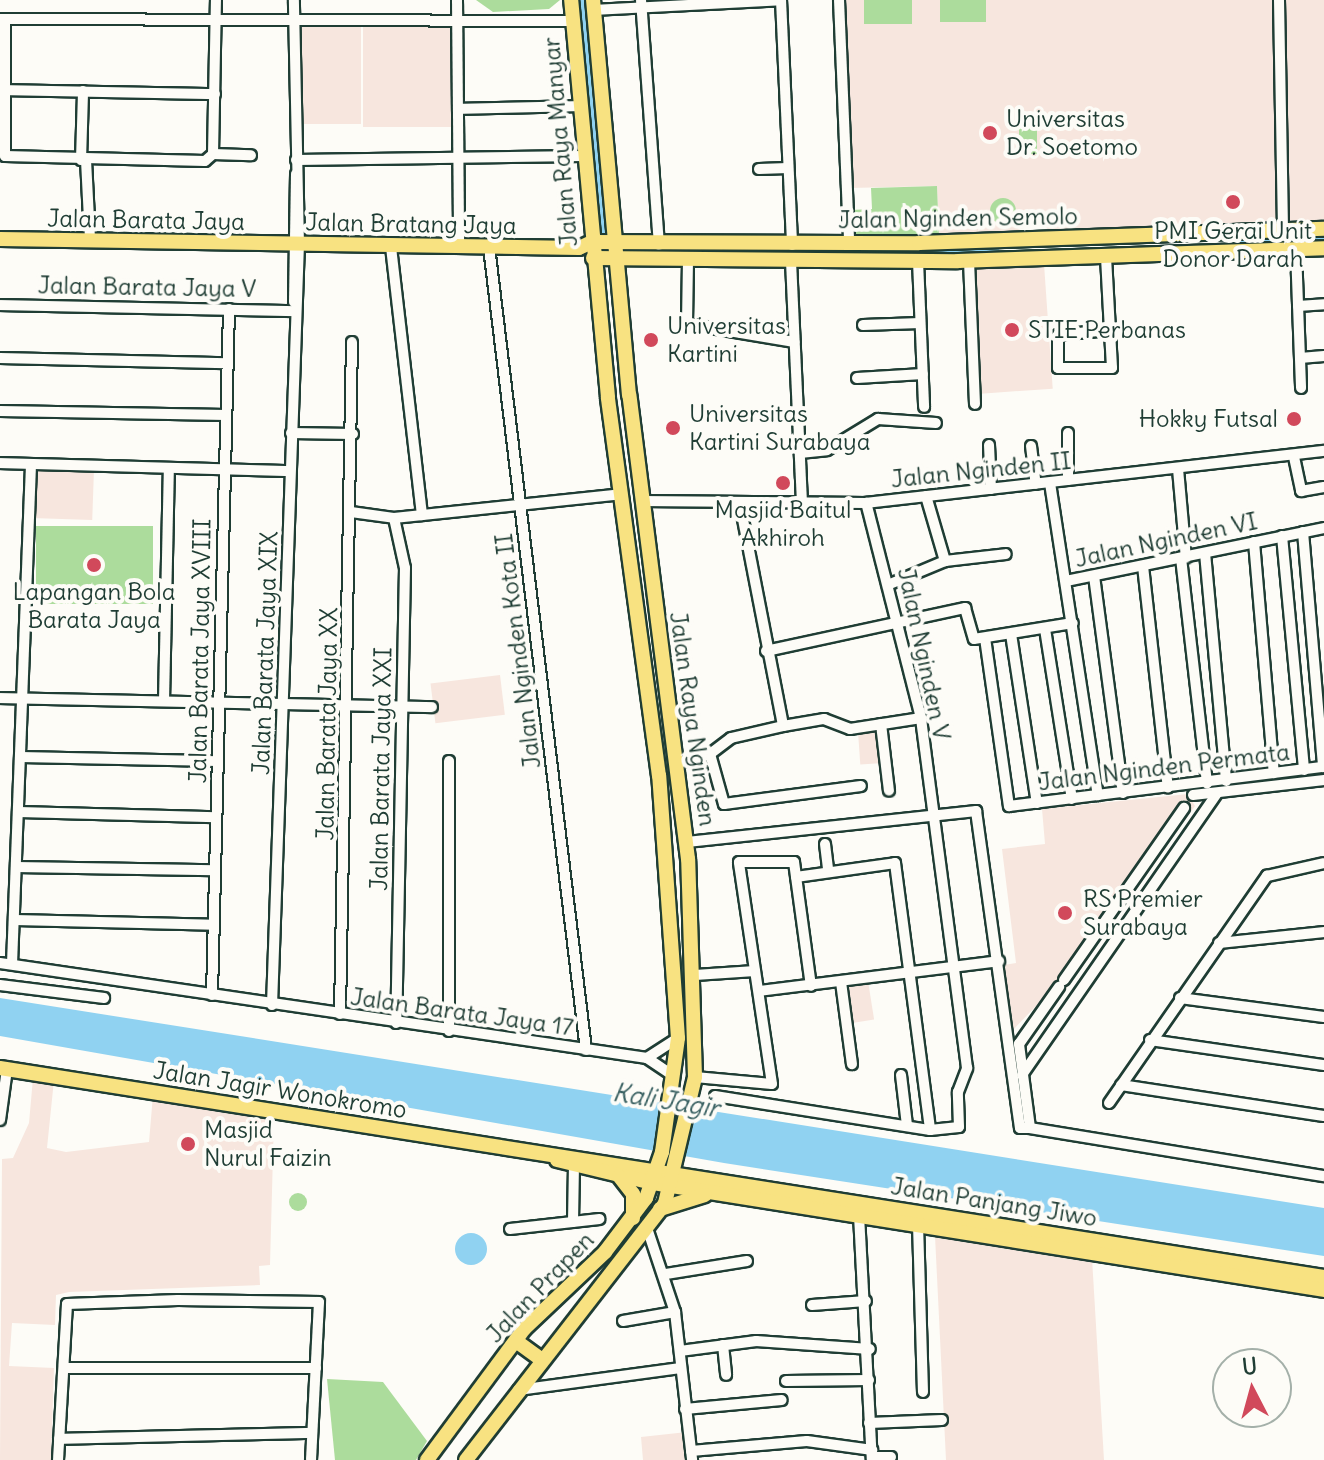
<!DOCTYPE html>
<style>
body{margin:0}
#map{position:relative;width:1324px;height:1460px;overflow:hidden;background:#fdfcf7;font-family:Delius,sans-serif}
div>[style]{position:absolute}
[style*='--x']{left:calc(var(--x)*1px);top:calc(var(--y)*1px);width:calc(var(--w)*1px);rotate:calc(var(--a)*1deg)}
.built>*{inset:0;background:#f7e6de;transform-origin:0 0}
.green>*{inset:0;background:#acdc9c;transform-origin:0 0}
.round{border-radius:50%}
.water>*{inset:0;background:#90d2f1}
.river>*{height:14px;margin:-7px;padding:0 7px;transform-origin:7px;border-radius:7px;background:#90d2f1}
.roads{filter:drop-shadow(2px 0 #1f3d34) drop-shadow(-2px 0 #1f3d34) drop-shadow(0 2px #1f3d34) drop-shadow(0 -2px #1f3d34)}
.minor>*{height:10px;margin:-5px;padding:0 5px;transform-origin:5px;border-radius:5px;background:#fdfcf7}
.major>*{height:14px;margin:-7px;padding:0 7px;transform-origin:7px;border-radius:7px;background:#f8e281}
.dots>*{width:22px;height:22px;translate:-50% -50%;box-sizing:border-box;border:4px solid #fdfcf7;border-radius:50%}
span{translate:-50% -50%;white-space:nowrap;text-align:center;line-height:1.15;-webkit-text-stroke:8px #fdfcf7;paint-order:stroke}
.poi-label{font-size:24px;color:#1f3d34}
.left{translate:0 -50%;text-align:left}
.right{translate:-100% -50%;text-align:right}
.street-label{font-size:24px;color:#1f3d34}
.water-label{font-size:26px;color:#3b6263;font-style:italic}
.north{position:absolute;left:1212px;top:1348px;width:80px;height:80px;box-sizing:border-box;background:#fdfcf7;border:2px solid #a4b0a9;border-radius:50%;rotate:354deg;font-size:22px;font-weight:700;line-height:32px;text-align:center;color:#1f3d34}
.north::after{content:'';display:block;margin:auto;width:28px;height:36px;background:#d1495b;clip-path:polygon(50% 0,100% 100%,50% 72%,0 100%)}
</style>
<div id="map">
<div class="built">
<div style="clip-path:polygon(841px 0,1324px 0,1324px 224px,1059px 235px,1037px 223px,1007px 234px,939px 236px,937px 186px,850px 188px)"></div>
<div style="left:302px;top:24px;width:59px;height:100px"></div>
<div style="left:363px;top:27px;width:92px;height:100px"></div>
<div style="left:1044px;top:264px;width:125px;height:72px;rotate:86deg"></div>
<div style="left:33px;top:468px;width:61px;height:50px;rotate:2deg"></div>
<div style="left:500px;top:675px;width:40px;height:70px;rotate:83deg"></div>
<div style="left:881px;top:731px;width:32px;height:23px;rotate:86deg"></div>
<div style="clip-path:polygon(1188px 794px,1195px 806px,1064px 992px,1054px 987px,1013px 1030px,1004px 965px,1016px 963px,1002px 849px,1045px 844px,1042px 809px)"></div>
<div style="left:868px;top:981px;width:39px;height:27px;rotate:81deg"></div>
<div style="clip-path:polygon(33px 1078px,54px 1080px,47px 1148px,66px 1152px,149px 1142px,153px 1095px,274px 1118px,270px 1265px,259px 1266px,260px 1285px,69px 1292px,56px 1295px,55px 1325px,12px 1323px,9px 1366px,54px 1368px,51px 1460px,0 1460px,2px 1159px,13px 1158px,29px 1123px)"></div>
<div style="clip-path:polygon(935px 1236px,1092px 1258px,1104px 1460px,946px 1460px)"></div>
<div style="clip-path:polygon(687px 1432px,691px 1460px,643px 1460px,641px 1437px)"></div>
</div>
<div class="green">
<div style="clip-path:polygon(476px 0,560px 0,549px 9px,493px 12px)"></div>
<div style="left:864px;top:0;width:48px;height:24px"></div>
<div style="left:940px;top:0;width:46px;height:22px"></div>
<div style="left:1019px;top:119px;width:18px;height:35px"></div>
<div style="clip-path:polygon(937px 186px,939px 236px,852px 239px,851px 210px,872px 209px,871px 188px)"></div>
<div class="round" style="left:990px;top:198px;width:26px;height:26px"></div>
<div style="left:36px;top:526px;width:117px;height:78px"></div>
<div class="round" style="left:289px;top:1193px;width:18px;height:18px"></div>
<div style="clip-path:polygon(327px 1379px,383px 1382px,427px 1441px,416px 1460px,335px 1460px)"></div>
</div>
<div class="water">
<div style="clip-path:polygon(0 998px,1324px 1208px,1324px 1256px,724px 1163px,0 1036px)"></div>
<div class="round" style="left:455px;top:1233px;width:32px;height:32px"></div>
</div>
<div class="river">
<div style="--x:584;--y:0;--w:256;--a:85.1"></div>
<div style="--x:606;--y:255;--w:16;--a:0"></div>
<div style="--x:1242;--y:244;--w:82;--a:-2.8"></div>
<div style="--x:814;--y:253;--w:179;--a:0"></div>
</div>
<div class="roads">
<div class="minor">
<div style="--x:457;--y:0;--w:247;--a:89.5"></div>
<div style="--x:641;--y:0;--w:245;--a:85.8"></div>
<div style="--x:839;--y:0;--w:243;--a:87.6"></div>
<div style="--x:1279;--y:0;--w:231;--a:89"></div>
<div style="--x:593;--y:10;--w:188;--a:-3"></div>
<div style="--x:781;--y:0;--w:245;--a:87.4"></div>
<div style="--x:0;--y:19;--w:571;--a:0.2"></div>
<div style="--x:5;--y:19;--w:137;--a:90"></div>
<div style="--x:5;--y:156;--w:200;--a:1.4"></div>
<div style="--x:205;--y:161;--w:11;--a:-41"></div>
<div style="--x:213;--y:154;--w:154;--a:-88.9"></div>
<div style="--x:4;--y:90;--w:211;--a:1.1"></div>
<div style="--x:458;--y:109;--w:120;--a:-1.4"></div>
<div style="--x:213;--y:154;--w:38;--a:2"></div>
<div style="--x:81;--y:160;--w:69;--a:-88.3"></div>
<div style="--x:86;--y:160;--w:80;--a:87.1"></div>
<div style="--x:296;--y:160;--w:286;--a:-0.8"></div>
<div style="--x:759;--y:169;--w:29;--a:-2"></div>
<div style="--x:391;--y:247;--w:270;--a:83.4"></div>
<div style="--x:489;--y:247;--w:809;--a:83.11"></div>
<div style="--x:1296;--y:250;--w:138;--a:87.9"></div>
<div style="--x:1106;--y:257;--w:111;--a:86.9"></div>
<div style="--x:1112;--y:368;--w:54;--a:180"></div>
<div style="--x:1058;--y:368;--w:33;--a:-90"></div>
<div style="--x:1058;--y:335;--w:51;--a:-5.6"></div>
<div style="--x:688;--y:260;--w:64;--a:90.9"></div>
<div style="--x:687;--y:324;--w:109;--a:9.5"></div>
<div style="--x:791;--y:261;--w:244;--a:87.4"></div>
<div style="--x:918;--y:261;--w:146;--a:87.6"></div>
<div style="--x:969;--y:261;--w:143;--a:87.6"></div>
<div style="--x:294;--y:302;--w:128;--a:-89.1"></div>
<div style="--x:0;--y:305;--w:293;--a:1.2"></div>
<div style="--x:1298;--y:306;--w:26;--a:-4"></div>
<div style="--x:863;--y:325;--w:57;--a:-2"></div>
<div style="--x:0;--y:358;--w:227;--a:1.3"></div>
<div style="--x:1300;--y:358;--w:24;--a:-5"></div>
<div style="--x:857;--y:378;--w:66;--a:-3.5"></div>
<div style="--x:0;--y:411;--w:226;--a:1"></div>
<div style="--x:291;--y:433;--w:62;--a:0.9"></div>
<div style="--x:1068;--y:433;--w:47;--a:90"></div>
<div style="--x:989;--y:445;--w:44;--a:87.4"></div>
<div style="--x:1031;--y:446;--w:38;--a:83"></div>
<div style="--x:800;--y:453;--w:27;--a:-6"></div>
<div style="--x:827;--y:450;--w:60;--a:-31.3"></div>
<div style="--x:878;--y:419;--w:58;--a:3.9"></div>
<div style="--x:1294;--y:457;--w:35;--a:78"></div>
<div style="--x:1301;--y:491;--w:23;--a:-10"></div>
<div style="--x:0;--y:463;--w:289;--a:1.6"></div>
<div style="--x:1178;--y:469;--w:89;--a:84.9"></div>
<div style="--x:1050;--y:483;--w:316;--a:81.3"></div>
<div style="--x:926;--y:496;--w:68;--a:73.7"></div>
<div style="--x:641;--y:501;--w:225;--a:0.5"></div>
<div style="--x:866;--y:503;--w:461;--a:-6.5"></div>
<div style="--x:740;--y:504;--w:226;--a:79"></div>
<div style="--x:351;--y:512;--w:43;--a:7.9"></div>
<div style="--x:394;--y:518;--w:228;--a:-6"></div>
<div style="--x:394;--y:518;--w:51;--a:77.6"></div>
<div style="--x:405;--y:568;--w:455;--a:91.1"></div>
<div style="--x:1303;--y:532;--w:236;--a:85.1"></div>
<div style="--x:1282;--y:536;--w:235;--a:84.6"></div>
<div style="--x:1254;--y:542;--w:232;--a:85.1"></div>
<div style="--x:1205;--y:553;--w:229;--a:84.7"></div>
<div style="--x:1181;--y:558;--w:227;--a:83.4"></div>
<div style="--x:1143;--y:566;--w:223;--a:83.6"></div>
<div style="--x:1094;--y:576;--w:219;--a:82.4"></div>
<div style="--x:1066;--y:581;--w:263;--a:-11.6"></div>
<div style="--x:890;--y:584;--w:60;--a:-22.7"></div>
<div style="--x:945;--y:561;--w:61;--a:-6.5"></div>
<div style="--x:1045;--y:629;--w:172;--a:81"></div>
<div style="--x:1011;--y:634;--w:171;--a:81.3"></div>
<div style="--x:985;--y:638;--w:170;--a:81.9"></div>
<div style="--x:1009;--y:806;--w:317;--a:-7.1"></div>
<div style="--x:766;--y:651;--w:204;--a:-12.2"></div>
<div style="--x:965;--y:608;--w:32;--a:74"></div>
<div style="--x:974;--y:639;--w:100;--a:-9.2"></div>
<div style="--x:0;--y:698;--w:432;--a:1.2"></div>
<div style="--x:164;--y:701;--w:233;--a:-88.8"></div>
<div style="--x:881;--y:724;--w:67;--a:83.2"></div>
<div style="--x:710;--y:754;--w:52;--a:74.4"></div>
<div style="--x:724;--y:804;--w:138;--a:-7.5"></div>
<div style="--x:21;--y:757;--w:197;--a:1.2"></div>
<div style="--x:449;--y:761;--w:270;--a:90"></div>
<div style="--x:678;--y:763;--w:33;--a:-16"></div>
<div style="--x:710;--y:754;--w:26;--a:-37"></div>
<div style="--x:731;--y:738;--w:53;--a:-13"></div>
<div style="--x:783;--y:726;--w:42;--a:-9.7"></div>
<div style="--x:824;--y:719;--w:28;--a:21"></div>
<div style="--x:850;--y:729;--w:72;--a:-8.8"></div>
<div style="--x:1193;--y:795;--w:132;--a:-6.5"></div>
<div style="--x:19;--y:812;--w:197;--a:1.5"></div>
<div style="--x:687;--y:842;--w:291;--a:-6.1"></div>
<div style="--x:976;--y:811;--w:320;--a:82.1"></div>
<div style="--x:1020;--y:1128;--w:10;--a:0"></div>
<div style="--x:825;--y:844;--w:26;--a:83"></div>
<div style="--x:16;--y:867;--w:199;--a:0.9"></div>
<div style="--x:796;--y:877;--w:100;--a:-8"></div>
<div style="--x:895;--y:863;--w:269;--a:82.5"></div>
<div style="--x:15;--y:920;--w:199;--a:1.4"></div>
<div style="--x:1219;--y:943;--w:106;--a:-6"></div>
<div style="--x:0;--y:963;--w:654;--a:8.35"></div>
<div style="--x:647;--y:1058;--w:32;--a:34"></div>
<div style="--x:12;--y:964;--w:500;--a:-87.82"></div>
<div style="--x:695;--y:975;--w:60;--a:-3.8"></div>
<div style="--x:1064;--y:980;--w:210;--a:-55.1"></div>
<div style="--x:841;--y:982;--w:83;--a:82.4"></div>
<div style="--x:0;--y:985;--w:105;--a:7.1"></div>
<div style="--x:759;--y:991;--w:242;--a:-7.1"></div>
<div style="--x:212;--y:995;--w:686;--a:-88.58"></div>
<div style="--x:1180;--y:998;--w:145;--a:7.5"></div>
<div style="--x:272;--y:1005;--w:760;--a:-87.97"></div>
<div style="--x:299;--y:245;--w:245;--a:-91.2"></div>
<div style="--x:340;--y:1014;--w:672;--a:-88.98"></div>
<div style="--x:1150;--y:1040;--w:176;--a:8.2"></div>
<div style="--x:647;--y:1058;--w:37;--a:-33"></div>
<div style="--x:901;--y:1075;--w:50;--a:83.2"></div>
<div style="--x:1022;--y:1075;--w:343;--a:-55.3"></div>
<div style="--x:695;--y:1077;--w:77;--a:5.2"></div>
<div style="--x:772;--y:1084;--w:224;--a:-98.5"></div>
<div style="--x:739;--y:862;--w:55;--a:0"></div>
<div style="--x:794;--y:862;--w:125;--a:82.2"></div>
<div style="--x:1121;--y:1085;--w:205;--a:8.7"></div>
<div style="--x:715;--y:1096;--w:218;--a:9"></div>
<div style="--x:930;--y:1130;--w:29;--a:-6"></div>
<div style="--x:959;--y:1127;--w:35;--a:-92"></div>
<div style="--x:958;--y:1092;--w:26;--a:-69"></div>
<div style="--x:967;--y:1068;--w:353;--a:-97.5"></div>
<div style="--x:921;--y:718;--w:222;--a:-104.3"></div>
<div style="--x:1109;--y:1103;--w:277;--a:-55.2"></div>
<div style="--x:1267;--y:876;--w:58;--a:-12.8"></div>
<div style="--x:0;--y:1120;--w:51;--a:-82.2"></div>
<div style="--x:1030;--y:1128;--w:298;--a:9.3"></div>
<div style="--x:1030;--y:1128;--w:85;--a:-97.5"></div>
<div style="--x:1019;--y:1044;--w:70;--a:-54.9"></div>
<div style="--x:859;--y:1215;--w:245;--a:87"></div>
<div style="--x:573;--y:1222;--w:55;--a:-89"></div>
<div style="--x:918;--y:1224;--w:168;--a:88.3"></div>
<div style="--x:647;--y:1228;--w:89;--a:71.6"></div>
<div style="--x:675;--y:1312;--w:149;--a:83.4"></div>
<div style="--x:510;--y:1229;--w:90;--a:-6.4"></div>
<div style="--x:666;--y:1274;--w:82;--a:-9.1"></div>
<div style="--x:812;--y:1305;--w:54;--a:-4.2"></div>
<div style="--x:623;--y:1321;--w:53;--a:-9.8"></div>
<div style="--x:723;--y:1345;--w:30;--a:84"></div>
<div style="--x:680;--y:1351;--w:77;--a:-7.5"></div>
<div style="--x:756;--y:1341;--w:114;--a:4"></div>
<div style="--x:64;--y:1368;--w:252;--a:0"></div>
<div style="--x:786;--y:1381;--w:83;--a:-0.7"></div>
<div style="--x:518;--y:1390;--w:164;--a:-7.7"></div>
<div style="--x:685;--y:1409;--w:97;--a:-5.3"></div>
<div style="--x:869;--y:1423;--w:73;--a:-2.4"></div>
<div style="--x:59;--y:1439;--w:252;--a:-1.4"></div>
<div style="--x:691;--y:1451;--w:116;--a:-4.9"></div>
<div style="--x:807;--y:1441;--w:66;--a:7.9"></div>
<div style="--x:872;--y:1457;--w:19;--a:0"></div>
<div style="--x:58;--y:1460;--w:156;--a:-86.7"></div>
<div style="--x:67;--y:1304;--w:111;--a:-2.1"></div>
<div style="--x:178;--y:1300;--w:141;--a:0.8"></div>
<div style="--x:319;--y:1302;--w:158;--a:92.9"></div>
</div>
<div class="major">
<div style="--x:0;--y:239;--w:579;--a:0.89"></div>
<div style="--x:579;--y:248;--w:14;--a:-25"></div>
<div style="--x:592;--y:242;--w:327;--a:0.2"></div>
<div style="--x:919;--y:243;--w:405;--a:-2"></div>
<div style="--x:593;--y:258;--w:365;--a:0.5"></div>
<div style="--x:958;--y:261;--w:366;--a:-2"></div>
<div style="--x:0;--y:1068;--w:1340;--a:8.97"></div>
<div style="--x:557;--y:1160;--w:99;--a:13.5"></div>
<div style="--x:653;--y:1183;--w:679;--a:9.06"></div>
<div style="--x:619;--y:1176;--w:23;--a:52"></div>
<div style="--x:633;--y:1194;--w:24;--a:90"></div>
<div style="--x:660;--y:1209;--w:47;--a:-17.3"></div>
<div style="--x:516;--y:1341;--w:31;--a:36"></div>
<div style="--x:427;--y:1460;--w:163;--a:-53.5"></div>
<div style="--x:524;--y:1329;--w:112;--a:-43.5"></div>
<div style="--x:605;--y:1252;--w:68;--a:-52.8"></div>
<div style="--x:646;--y:1198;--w:49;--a:-70.8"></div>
<div style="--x:662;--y:1152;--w:115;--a:-82"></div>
<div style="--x:678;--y:1038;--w:263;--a:-94.1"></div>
<div style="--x:659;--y:776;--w:382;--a:-97.7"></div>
<div style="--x:608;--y:397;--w:399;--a:-95.3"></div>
<div style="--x:466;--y:1460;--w:325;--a:-52.2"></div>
<div style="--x:665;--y:1203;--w:130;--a:-76.6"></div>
<div style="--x:695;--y:1077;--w:218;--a:-91.8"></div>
<div style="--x:688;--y:859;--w:468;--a:-97.2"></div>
<div style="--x:629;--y:395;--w:397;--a:-95.2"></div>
</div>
</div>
<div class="dots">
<div style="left:990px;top:133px;background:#d1495b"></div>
<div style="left:1233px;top:202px;background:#d1495b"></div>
<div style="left:1012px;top:330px;background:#d1495b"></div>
<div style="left:651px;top:340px;background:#d1495b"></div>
<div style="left:1294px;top:419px;background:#d1495b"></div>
<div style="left:673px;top:428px;background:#d1495b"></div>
<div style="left:783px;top:483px;background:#d1495b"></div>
<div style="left:94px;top:565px;background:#d1495b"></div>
<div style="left:1065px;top:913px;background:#d1495b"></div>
<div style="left:188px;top:1144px;background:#d1495b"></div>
</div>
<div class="poi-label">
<span class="left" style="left:1006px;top:133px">Universitas<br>Dr. Soetomo</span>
<span style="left:1233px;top:245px">PMI Gerai Unit<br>Donor Darah</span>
<span class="left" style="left:667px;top:340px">Universitas<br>Kartini</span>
<span class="left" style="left:1028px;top:330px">STIE Perbanas</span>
<span class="left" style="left:689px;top:428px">Universitas<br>Kartini Surabaya</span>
<span class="right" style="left:1278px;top:419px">Hokky Futsal</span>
<span style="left:783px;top:524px">Masjid Baitul<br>Akhiroh</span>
<span style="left:94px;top:606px">Lapangan Bola<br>Barata Jaya</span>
<span class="left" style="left:1083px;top:913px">RS Premier<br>Surabaya</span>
<span class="left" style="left:204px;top:1144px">Masjid<br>Nurul Faizin</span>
</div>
<div class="street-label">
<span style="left:560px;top:142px;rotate:-95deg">Jalan Raya Manyar</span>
<span style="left:958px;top:218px;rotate:-1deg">Jalan Nginden Semolo</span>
<span style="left:146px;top:220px;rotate:1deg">Jalan Barata Jaya</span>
<span style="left:411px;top:224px;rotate:1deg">Jalan Bratang Jaya</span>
<span style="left:147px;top:287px;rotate:1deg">Jalan Barata Jaya V</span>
<span style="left:981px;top:470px;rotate:-6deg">Jalan Nginden II</span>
<span style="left:1166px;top:540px;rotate:-12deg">Jalan Nginden VI</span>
<span style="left:200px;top:651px;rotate:-89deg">Jalan Barata Jaya XVIII</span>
<span style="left:518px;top:651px;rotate:-97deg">Jalan Nginden Kota II</span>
<span style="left:265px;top:653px;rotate:-88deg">Jalan Barata Jaya XIX</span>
<span style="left:924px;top:654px;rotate:78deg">Jalan Nginden V</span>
<span style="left:693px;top:719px;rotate:82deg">Jalan Raya Nginden</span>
<span style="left:327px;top:724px;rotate:-89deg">Jalan Barata Jaya XX</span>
<span style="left:1164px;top:767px;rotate:-7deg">Jalan Nginden Permata</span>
<span style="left:381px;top:769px;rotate:-89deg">Jalan Barata Jaya XXI</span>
<span style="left:462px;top:1012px;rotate:8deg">Jalan Barata Jaya 17</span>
<span style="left:280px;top:1090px;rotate:9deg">Jalan Jagir Wonokromo</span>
<span style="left:994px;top:1202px;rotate:9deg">Jalan Panjang Jiwo</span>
<span style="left:540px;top:1287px;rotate:-46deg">Jalan Prapen</span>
</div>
<div class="water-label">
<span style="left:666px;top:1100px;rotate:9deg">Kali Jagir</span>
</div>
<div class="north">U</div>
</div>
